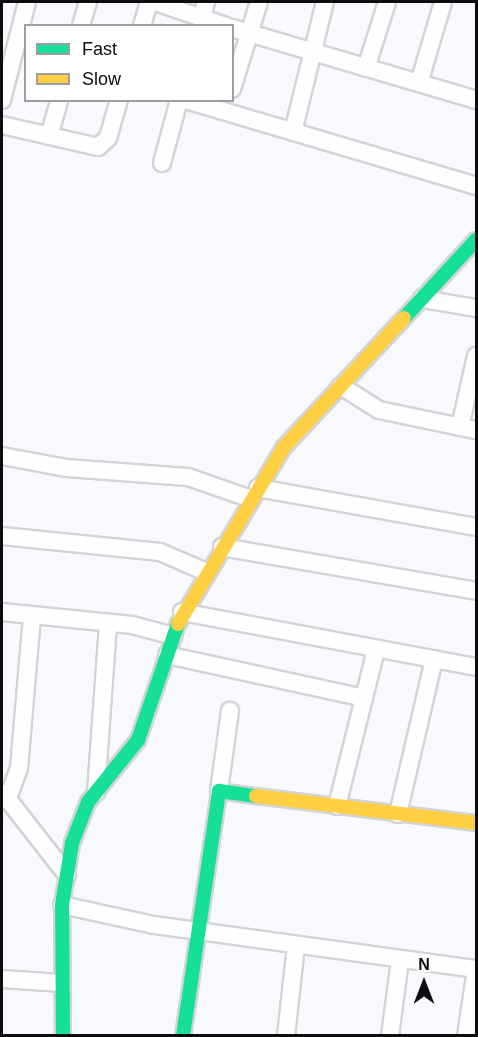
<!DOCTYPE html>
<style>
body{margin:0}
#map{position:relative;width:478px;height:1037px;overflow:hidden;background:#f7f9fc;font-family:Helvetica,sans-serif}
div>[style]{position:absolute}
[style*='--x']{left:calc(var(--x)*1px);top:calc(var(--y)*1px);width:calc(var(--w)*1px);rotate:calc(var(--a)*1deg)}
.roads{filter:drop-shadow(2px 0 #d2d4d7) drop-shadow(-2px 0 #d2d4d7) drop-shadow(0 2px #d2d4d7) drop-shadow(0 -2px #d2d4d7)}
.street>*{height:16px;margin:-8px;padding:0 8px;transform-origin:8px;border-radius:8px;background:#fefeff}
.fast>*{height:14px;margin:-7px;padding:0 7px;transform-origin:7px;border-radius:7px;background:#16e098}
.slow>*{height:14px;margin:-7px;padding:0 7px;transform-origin:7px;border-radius:7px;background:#ffcf43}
span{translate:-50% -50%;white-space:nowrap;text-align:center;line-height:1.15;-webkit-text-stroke:5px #fff;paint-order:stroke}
.frame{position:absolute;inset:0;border:3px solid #0b0d0f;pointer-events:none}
.legend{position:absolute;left:24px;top:24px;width:210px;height:78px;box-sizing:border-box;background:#fff;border:2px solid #9d9e9f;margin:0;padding:8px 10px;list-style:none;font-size:18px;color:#0b0d0f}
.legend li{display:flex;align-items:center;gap:12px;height:30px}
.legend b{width:30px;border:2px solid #9d9e9f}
.north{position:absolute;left:394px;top:953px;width:60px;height:60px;-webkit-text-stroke:4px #fff;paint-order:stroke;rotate:0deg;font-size:16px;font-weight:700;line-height:24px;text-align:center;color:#0b0d0f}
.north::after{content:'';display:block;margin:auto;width:21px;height:27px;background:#0b0d0f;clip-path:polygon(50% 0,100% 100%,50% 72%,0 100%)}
</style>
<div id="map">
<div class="roads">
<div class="street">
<div style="--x:155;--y:2;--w:75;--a:18.7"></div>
<div style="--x:202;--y:17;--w:16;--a:-75"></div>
<div style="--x:81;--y:26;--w:25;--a:-74"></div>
<div style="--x:142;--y:26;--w:25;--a:-74"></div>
<div style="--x:232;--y:28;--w:254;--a:16.4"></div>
<div style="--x:366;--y:68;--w:69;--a:-72.3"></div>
<div style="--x:419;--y:83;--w:84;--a:-73.5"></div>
<div style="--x:232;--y:89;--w:91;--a:-72.8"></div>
<div style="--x:2;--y:100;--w:101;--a:-75.7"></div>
<div style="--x:186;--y:100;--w:302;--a:16.5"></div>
<div style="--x:2;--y:125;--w:98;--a:12.9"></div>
<div style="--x:98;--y:147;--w:13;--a:-42"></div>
<div style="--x:108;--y:138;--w:40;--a:-74"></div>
<div style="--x:293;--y:132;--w:134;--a:-76.2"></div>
<div style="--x:49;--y:136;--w:37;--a:-74"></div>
<div style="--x:162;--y:163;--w:65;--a:-74.9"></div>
<div style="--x:422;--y:299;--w:55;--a:9.5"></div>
<div style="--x:341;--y:386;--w:45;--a:32.3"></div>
<div style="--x:379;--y:410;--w:99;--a:11.7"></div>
<div style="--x:460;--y:427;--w:73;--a:-77.3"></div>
<div style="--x:2;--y:456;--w:66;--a:10.5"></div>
<div style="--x:67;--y:468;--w:121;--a:4.3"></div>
<div style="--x:188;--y:477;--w:67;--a:19.2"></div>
<div style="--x:258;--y:488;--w:221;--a:10.1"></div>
<div style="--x:2;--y:536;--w:159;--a:5.8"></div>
<div style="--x:160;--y:552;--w:50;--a:23.5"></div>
<div style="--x:222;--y:547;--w:258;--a:9.8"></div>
<div style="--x:2;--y:612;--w:131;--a:5.7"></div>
<div style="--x:132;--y:625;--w:43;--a:14.7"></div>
<div style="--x:182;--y:612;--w:299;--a:10.6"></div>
<div style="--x:167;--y:655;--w:202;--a:12.3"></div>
<div style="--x:219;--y:791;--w:81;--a:-82.2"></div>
<div style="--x:96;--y:792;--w:168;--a:-85.9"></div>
<div style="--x:3;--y:793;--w:104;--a:52"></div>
<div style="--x:7;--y:801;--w:35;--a:-70"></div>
<div style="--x:19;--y:768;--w:152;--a:-85.1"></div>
<div style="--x:337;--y:806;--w:162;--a:-76"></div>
<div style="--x:398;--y:814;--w:159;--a:-76.9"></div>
<div style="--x:62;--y:905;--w:94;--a:12.3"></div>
<div style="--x:154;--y:925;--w:325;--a:7.8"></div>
<div style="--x:2;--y:979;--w:60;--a:3.8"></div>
<div style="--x:286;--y:1036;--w:91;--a:-83.7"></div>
<div style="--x:390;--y:1036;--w:77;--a:-82.5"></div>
<div style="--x:466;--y:1036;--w:68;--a:-81.5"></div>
</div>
<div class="fast">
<div style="--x:404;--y:318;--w:106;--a:-47.3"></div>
<div style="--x:63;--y:1036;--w:131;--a:-90.4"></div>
<div style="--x:62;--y:905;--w:63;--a:-80.8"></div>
<div style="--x:72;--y:843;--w:44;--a:-68.7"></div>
<div style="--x:88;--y:802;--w:80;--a:-51.1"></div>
<div style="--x:138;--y:740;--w:123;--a:-71"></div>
<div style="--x:183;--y:1036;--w:248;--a:-81.6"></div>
<div style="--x:219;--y:791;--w:37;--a:8"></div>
</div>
<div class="slow">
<div style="--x:178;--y:624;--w:206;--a:-59.1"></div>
<div style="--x:284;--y:447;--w:176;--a:-47.1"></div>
<div style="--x:256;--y:796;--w:222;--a:7"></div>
</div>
</div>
<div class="frame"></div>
<ul class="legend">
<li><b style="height:8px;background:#16e098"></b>Fast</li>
<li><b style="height:8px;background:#ffcf43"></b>Slow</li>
</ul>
<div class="north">N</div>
</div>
